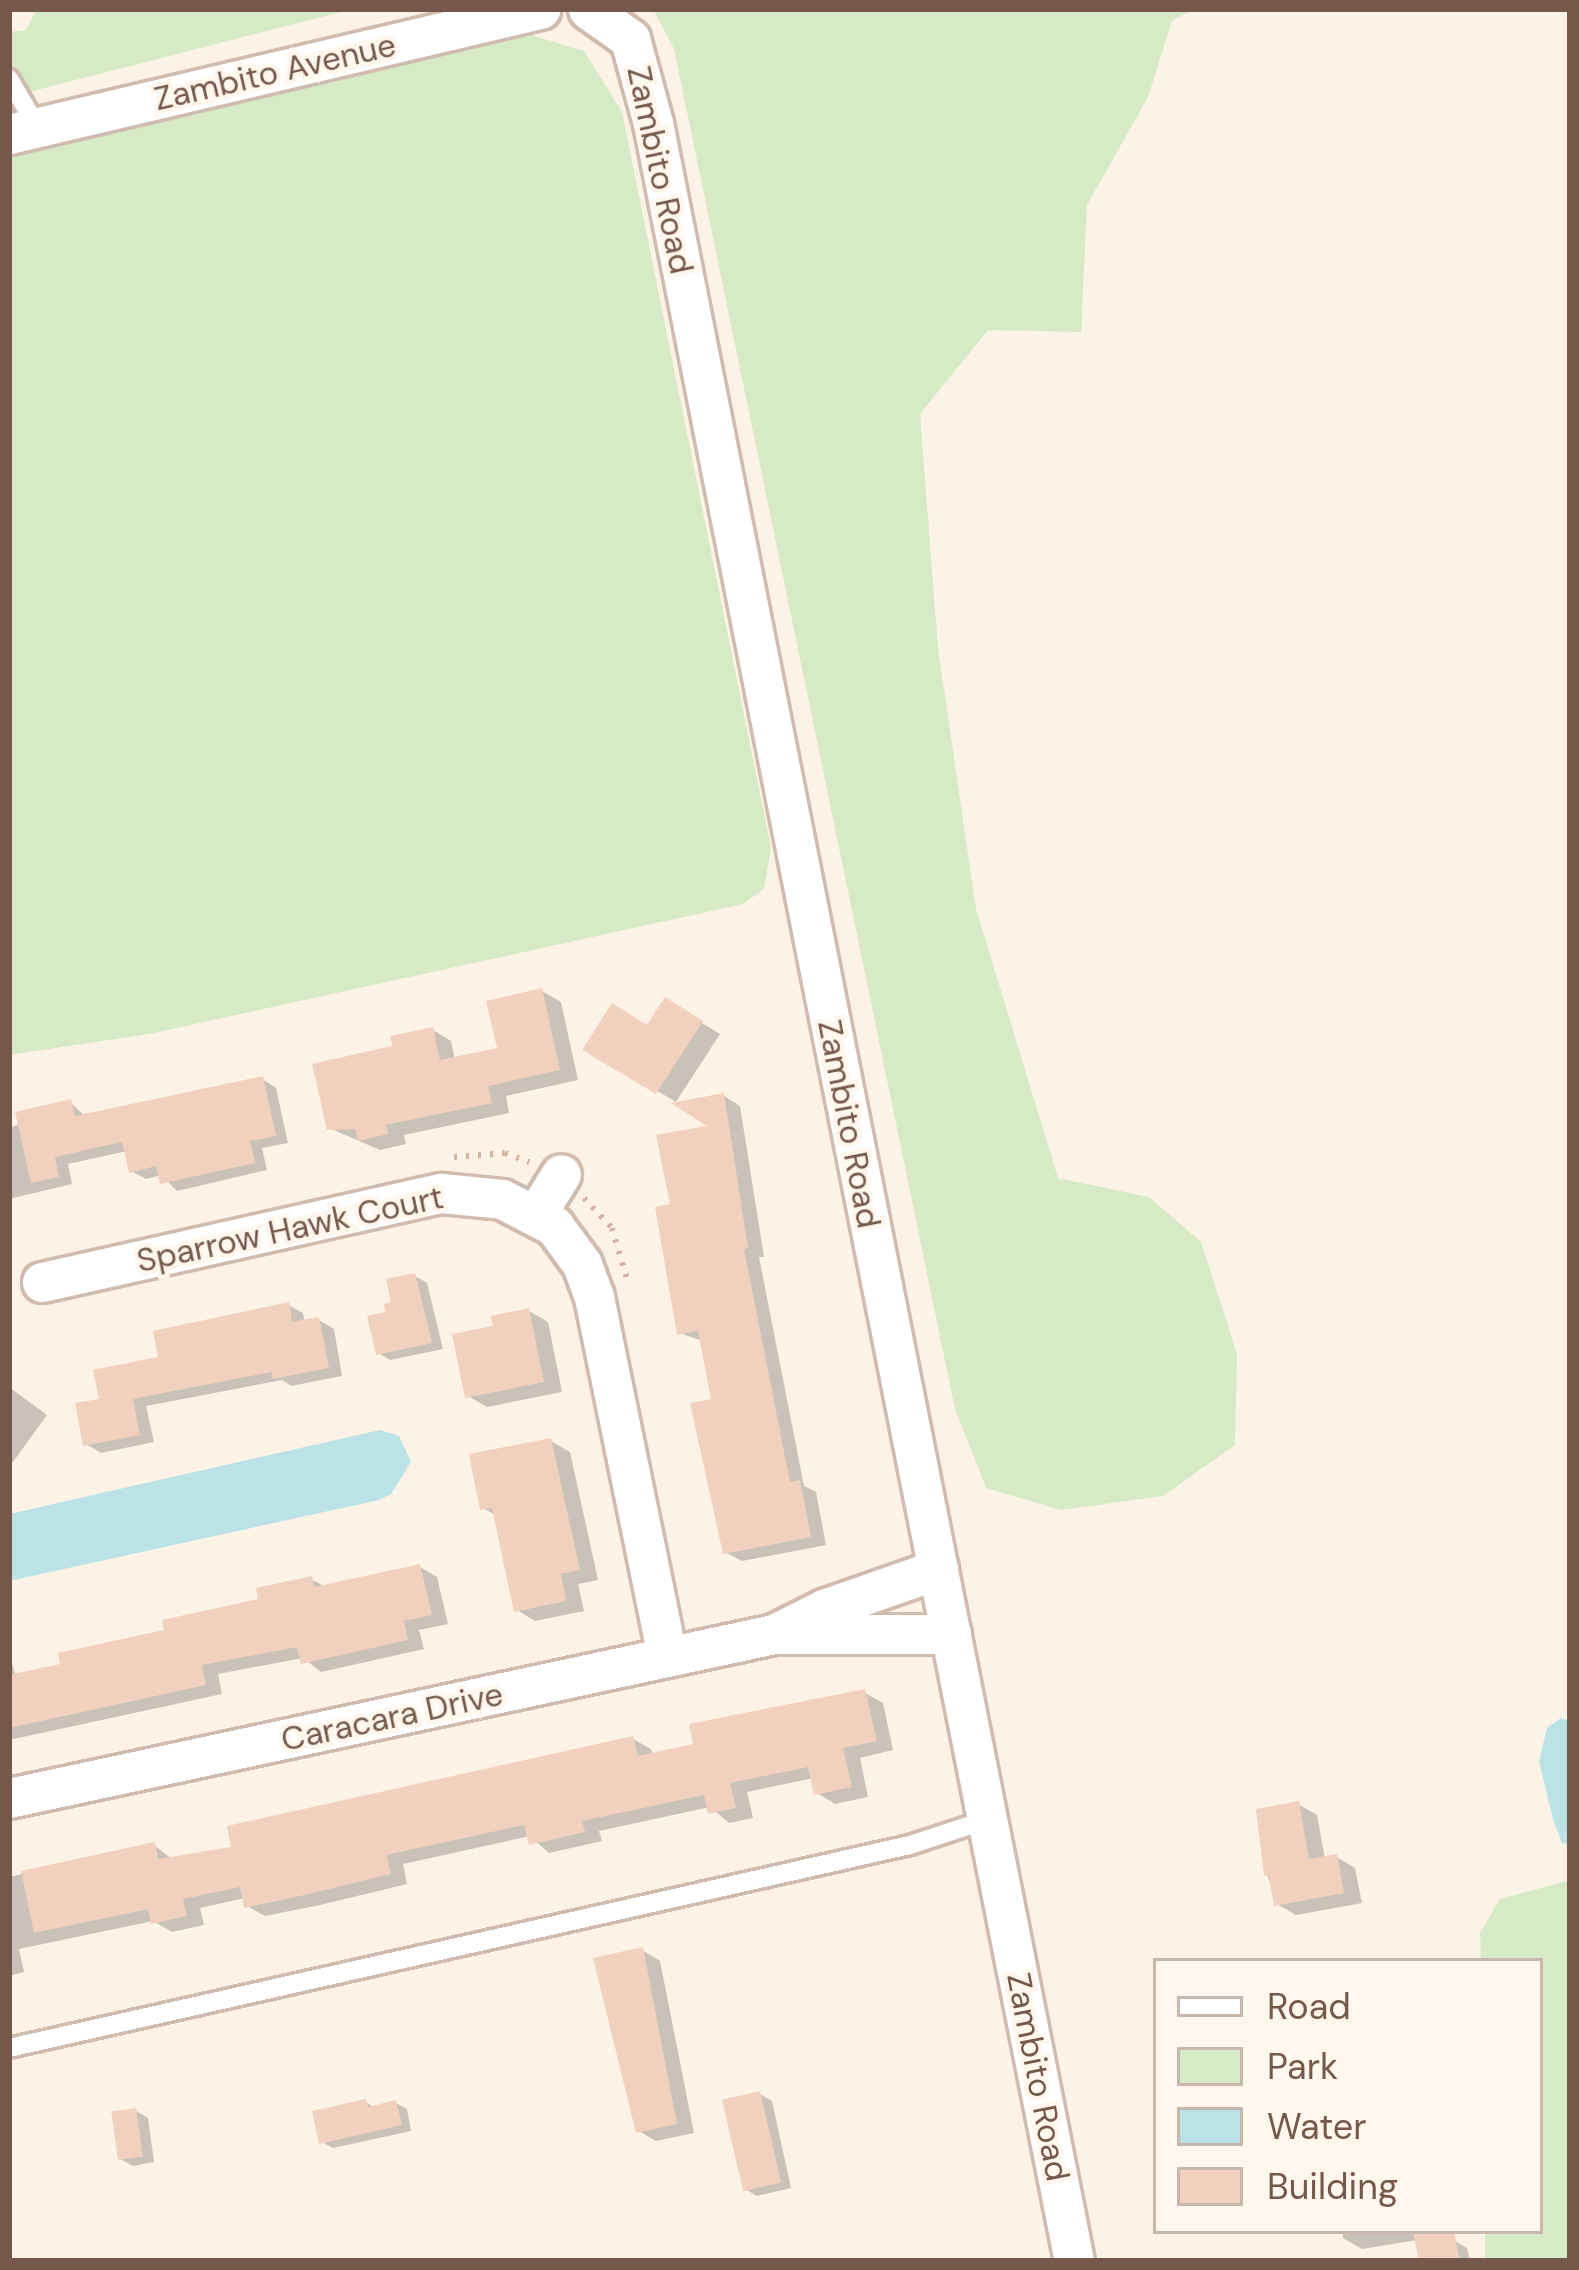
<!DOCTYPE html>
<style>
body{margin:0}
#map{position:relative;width:1579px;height:2270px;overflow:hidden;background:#fcf3e6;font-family:"DM Sans",sans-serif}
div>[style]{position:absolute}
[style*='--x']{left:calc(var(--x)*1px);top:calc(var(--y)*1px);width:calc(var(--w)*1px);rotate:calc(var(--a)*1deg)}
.green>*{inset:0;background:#d5eac5}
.water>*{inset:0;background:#bbe2e6}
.shadow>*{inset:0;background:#0003}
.building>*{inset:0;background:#f1d0be;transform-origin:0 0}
.path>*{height:6px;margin-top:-3px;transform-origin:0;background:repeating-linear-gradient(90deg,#d6b3a1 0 3px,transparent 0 12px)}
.roads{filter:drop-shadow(3px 0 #d0bcaf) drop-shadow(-3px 0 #d0bcaf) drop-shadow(0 3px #d0bcaf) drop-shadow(0 -3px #d0bcaf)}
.service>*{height:18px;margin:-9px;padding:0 9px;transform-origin:9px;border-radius:9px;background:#fff}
.minor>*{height:39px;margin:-19.5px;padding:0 19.5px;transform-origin:19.5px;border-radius:19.5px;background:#fff}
span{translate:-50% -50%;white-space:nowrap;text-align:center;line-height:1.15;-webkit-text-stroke:9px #fff7ed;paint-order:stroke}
.street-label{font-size:33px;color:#76584b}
.frame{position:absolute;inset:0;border:12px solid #76584b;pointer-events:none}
.legend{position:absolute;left:1153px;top:1958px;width:390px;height:276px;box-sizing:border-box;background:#fff7ed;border:3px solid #c8b7ac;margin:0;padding:15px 21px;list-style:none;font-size:36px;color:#76584b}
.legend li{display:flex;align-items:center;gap:24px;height:60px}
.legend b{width:60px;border:3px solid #c8b7ac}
</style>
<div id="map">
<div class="green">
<div style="clip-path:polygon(37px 9px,353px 9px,9px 97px,9px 32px,26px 30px)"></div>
<div style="clip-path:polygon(653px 9px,1194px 9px,1172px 21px,1148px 97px,1087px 205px,1081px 332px,988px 330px,920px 414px,938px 648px,976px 909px,1058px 1178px,1149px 1197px,1201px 1242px,1237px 1354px,1235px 1445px,1163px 1496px,1061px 1510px,986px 1488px,955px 1409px,674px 49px)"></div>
<div style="clip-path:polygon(531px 35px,584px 51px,622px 112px,771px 848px,764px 889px,743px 904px,149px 1034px,9px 1055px,9px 157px)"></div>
<div style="clip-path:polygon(1570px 1880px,1570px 2261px,1485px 2261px,1485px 2231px,1540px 2231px,1540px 1961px,1481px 1961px,1480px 1933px,1500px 1899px)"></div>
</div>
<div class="water">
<div style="clip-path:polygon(380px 1430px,399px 1436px,411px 1462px,391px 1494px,379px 1500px,9px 1581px,9px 1514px)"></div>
<div style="clip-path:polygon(1561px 1718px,1570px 1721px,1570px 1845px,1562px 1843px,1553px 1819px,1539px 1761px,1547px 1728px)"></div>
</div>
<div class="shadow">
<div style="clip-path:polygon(542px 991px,561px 1002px,578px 1080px,506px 1096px,509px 1113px,404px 1135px,406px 1144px,380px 1150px,329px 1128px,395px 1048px,433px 1030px,451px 1041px,455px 1060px,500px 1050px)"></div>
<div style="clip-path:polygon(666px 1001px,720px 1034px,676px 1102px,586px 1049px,649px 1028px)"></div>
<div style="clip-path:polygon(262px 1079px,276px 1088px,288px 1143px,262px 1148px,267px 1170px,177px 1191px,161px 1175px,146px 1179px,131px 1171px,127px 1151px,68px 1164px,72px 1184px,9px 1199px,9px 1128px,71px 1103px,86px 1117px)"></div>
<div style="clip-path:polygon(724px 1096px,740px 1106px,764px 1257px,759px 1257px,804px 1486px,816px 1492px,826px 1545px,742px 1561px,725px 1552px,715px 1401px,703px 1341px,679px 1333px,674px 1207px,715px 1127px)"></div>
<div style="clip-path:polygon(415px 1276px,427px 1283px,443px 1349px,390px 1360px,378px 1353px,389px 1314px)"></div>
<div style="clip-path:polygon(288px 1305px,303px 1313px,305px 1323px,319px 1320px,334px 1329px,342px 1376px,291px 1386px,282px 1380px,146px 1406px,154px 1442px,101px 1453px,86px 1444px,103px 1401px,162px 1360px)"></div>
<div style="clip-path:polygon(529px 1311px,548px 1322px,562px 1392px,487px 1407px,468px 1396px,496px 1328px)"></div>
<div style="clip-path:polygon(9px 1387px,47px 1415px,13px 1462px,9px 1460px)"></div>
<div style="clip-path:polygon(551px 1441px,570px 1452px,598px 1580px,578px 1584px,584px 1611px,535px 1621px,517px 1610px,497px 1516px,483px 1508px)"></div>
<div style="clip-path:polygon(420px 1567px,437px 1577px,448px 1624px,419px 1630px,424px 1649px,321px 1672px,303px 1658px,218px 1674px,222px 1694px,9px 1740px,9px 1655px,16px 1676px,64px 1666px,262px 1601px,311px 1579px,326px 1587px)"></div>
<div style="clip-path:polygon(865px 1693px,883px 1703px,893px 1750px,860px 1758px,868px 1797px,835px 1804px,817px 1793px,814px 1778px,747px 1792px,753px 1818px,729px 1823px,710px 1807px,599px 1831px,602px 1841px,549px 1853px,530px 1836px,403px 1864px,407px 1884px,320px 1905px,265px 1916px,247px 1906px,245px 1898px,200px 1908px,204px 1925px,172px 1932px,153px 1921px,19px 1949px,24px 1972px,9px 1976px,9px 1877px,154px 1845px,173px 1860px,235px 1849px,633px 1739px,651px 1749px,653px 1756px)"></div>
<div style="clip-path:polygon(1298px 1804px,1317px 1815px,1325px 1859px,1336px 1857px,1355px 1868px,1362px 1903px,1296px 1915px,1277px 1904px,1267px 1874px)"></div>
<div style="clip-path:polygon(642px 1950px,660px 1961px,694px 2133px,656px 2141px,639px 2131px)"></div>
<div style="clip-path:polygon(760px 2094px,772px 2101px,791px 2188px,757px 2196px,745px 2189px)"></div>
<div style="clip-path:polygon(366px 2102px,375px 2108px,396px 2103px,407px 2109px,411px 2131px,333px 2148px,322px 2142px)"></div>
<div style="clip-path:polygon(136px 2111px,148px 2118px,154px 2162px,133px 2166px,120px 2159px)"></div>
<div style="clip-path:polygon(1342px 2231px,1429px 2231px,1430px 2238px,1362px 2249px,1343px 2238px)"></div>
<div style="clip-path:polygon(1455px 2241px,1467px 2248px,1470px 2261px,1422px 2261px)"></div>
</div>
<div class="building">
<div style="clip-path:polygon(542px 988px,560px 1070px,488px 1086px,492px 1103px,386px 1125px,388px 1134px,358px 1141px,355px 1129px,327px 1130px,312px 1064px,392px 1046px,390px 1036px,433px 1027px,440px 1060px,497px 1048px,486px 1001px)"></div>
<div style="clip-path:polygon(665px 997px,703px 1021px,656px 1094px,582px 1050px,612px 1003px,647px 1025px)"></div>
<div style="clip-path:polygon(263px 1076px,276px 1136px,250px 1141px,255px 1163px,160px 1184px,156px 1166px,129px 1173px,122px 1142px,55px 1157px,59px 1177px,31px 1183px,15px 1112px,71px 1099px,75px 1116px)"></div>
<div style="clip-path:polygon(724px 1093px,748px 1248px,744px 1249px,790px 1482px,800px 1480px,811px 1537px,723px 1554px,690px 1403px,711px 1399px,698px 1331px,677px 1335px,655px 1207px,670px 1204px,656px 1135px,707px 1126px,671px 1103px)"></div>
<div style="clip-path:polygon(415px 1273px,432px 1343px,376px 1355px,367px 1316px,385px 1312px,384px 1304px,391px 1302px,386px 1279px)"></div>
<div style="clip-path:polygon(289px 1302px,292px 1322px,319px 1317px,329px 1368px,273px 1379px,272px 1372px,133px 1399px,140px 1435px,83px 1446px,75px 1403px,99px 1399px,93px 1370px,158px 1357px,153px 1331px)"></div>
<div style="clip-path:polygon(529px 1308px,544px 1382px,465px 1398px,452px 1334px,493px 1326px,491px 1316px)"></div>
<div style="clip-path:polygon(551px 1438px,580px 1570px,561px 1574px,566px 1601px,514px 1612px,492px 1508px,480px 1510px,469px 1454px)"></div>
<div style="clip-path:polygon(420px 1564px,432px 1615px,404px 1621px,408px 1640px,301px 1664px,297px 1647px,202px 1665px,206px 1685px,9px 1728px,9px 1675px,60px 1664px,58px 1653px,164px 1630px,162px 1620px,258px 1599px,256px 1588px,312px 1576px,314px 1587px)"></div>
<div style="clip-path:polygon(865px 1689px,877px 1741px,843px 1748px,852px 1787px,814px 1795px,808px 1767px,730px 1783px,736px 1808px,708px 1814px,704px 1795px,582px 1821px,585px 1832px,529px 1845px,524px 1825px,386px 1855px,391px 1874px,300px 1896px,244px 1908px,240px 1887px,183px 1899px,187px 1916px,151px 1924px,148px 1909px,34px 1933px,21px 1871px,155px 1842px,158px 1859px,231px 1847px,227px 1826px,633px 1736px,638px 1756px,693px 1744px,689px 1724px)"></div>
<div style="clip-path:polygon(1299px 1801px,1309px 1859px,1337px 1854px,1344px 1893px,1274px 1906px,1269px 1875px,1264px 1876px,1256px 1809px)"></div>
<div style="clip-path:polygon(643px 1947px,677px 2124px,636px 2133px,593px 1958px)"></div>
<div style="left:760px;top:2091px;width:94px;height:39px;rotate:77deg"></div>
<div style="clip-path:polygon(366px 2099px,368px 2107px,396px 2100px,402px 2125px,319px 2144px,312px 2111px)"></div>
<div style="left:136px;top:2108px;width:49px;height:25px;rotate:82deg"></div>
<div style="clip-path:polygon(1413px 2231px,1454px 2231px,1460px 2261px,1419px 2261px)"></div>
</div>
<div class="path">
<div style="--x:454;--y:1157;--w:51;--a:-4.5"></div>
<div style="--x:505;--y:1153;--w:26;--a:21"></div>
<div style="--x:584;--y:1198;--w:41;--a:47"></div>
<div style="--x:612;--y:1228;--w:53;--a:73.6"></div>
</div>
<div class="roads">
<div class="service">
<div style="--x:9;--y:79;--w:57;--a:59.4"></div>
<div style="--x:9;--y:2048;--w:924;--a:-12.7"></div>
<div style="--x:910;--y:1845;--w:83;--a:-18.2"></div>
</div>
<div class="minor">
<div style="--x:588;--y:9;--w:52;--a:35.5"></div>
<div style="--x:630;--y:39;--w:87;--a:74.7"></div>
<div style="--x:653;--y:123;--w:2179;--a:78.86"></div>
<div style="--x:9;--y:134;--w:546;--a:-13.25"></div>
<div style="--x:535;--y:1216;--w:49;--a:-58.2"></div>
<div style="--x:42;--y:1282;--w:409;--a:-12.6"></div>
<div style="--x:441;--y:1193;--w:61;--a:5.6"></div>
<div style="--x:502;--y:1199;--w:59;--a:27.4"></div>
<div style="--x:554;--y:1226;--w:47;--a:53.6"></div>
<div style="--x:582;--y:1264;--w:35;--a:70"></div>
<div style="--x:594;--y:1297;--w:367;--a:78.5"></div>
<div style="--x:780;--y:1634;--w:171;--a:0"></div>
<div style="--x:9;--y:1798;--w:782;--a:-12.1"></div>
<div style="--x:774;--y:1634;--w:56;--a:-26.6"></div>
<div style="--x:824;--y:1609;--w:121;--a:-19.3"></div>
</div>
</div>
<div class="street-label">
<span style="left:275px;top:72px;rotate:-13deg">Zambito Avenue</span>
<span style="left:660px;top:170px;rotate:78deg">Zambito Road</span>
<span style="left:849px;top:1124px;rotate:79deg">Zambito Road</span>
<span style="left:290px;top:1229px;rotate:-12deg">Sparrow Hawk Court</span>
<span style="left:392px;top:1717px;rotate:-12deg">Caracara Drive</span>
<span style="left:1038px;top:2077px;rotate:79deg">Zambito Road</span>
</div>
<div class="frame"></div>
<ul class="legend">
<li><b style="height:15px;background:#fff"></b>Road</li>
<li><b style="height:33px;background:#d5eac5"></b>Park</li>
<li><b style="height:33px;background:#bbe2e6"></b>Water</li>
<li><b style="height:33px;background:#f1d0be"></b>Building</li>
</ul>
</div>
